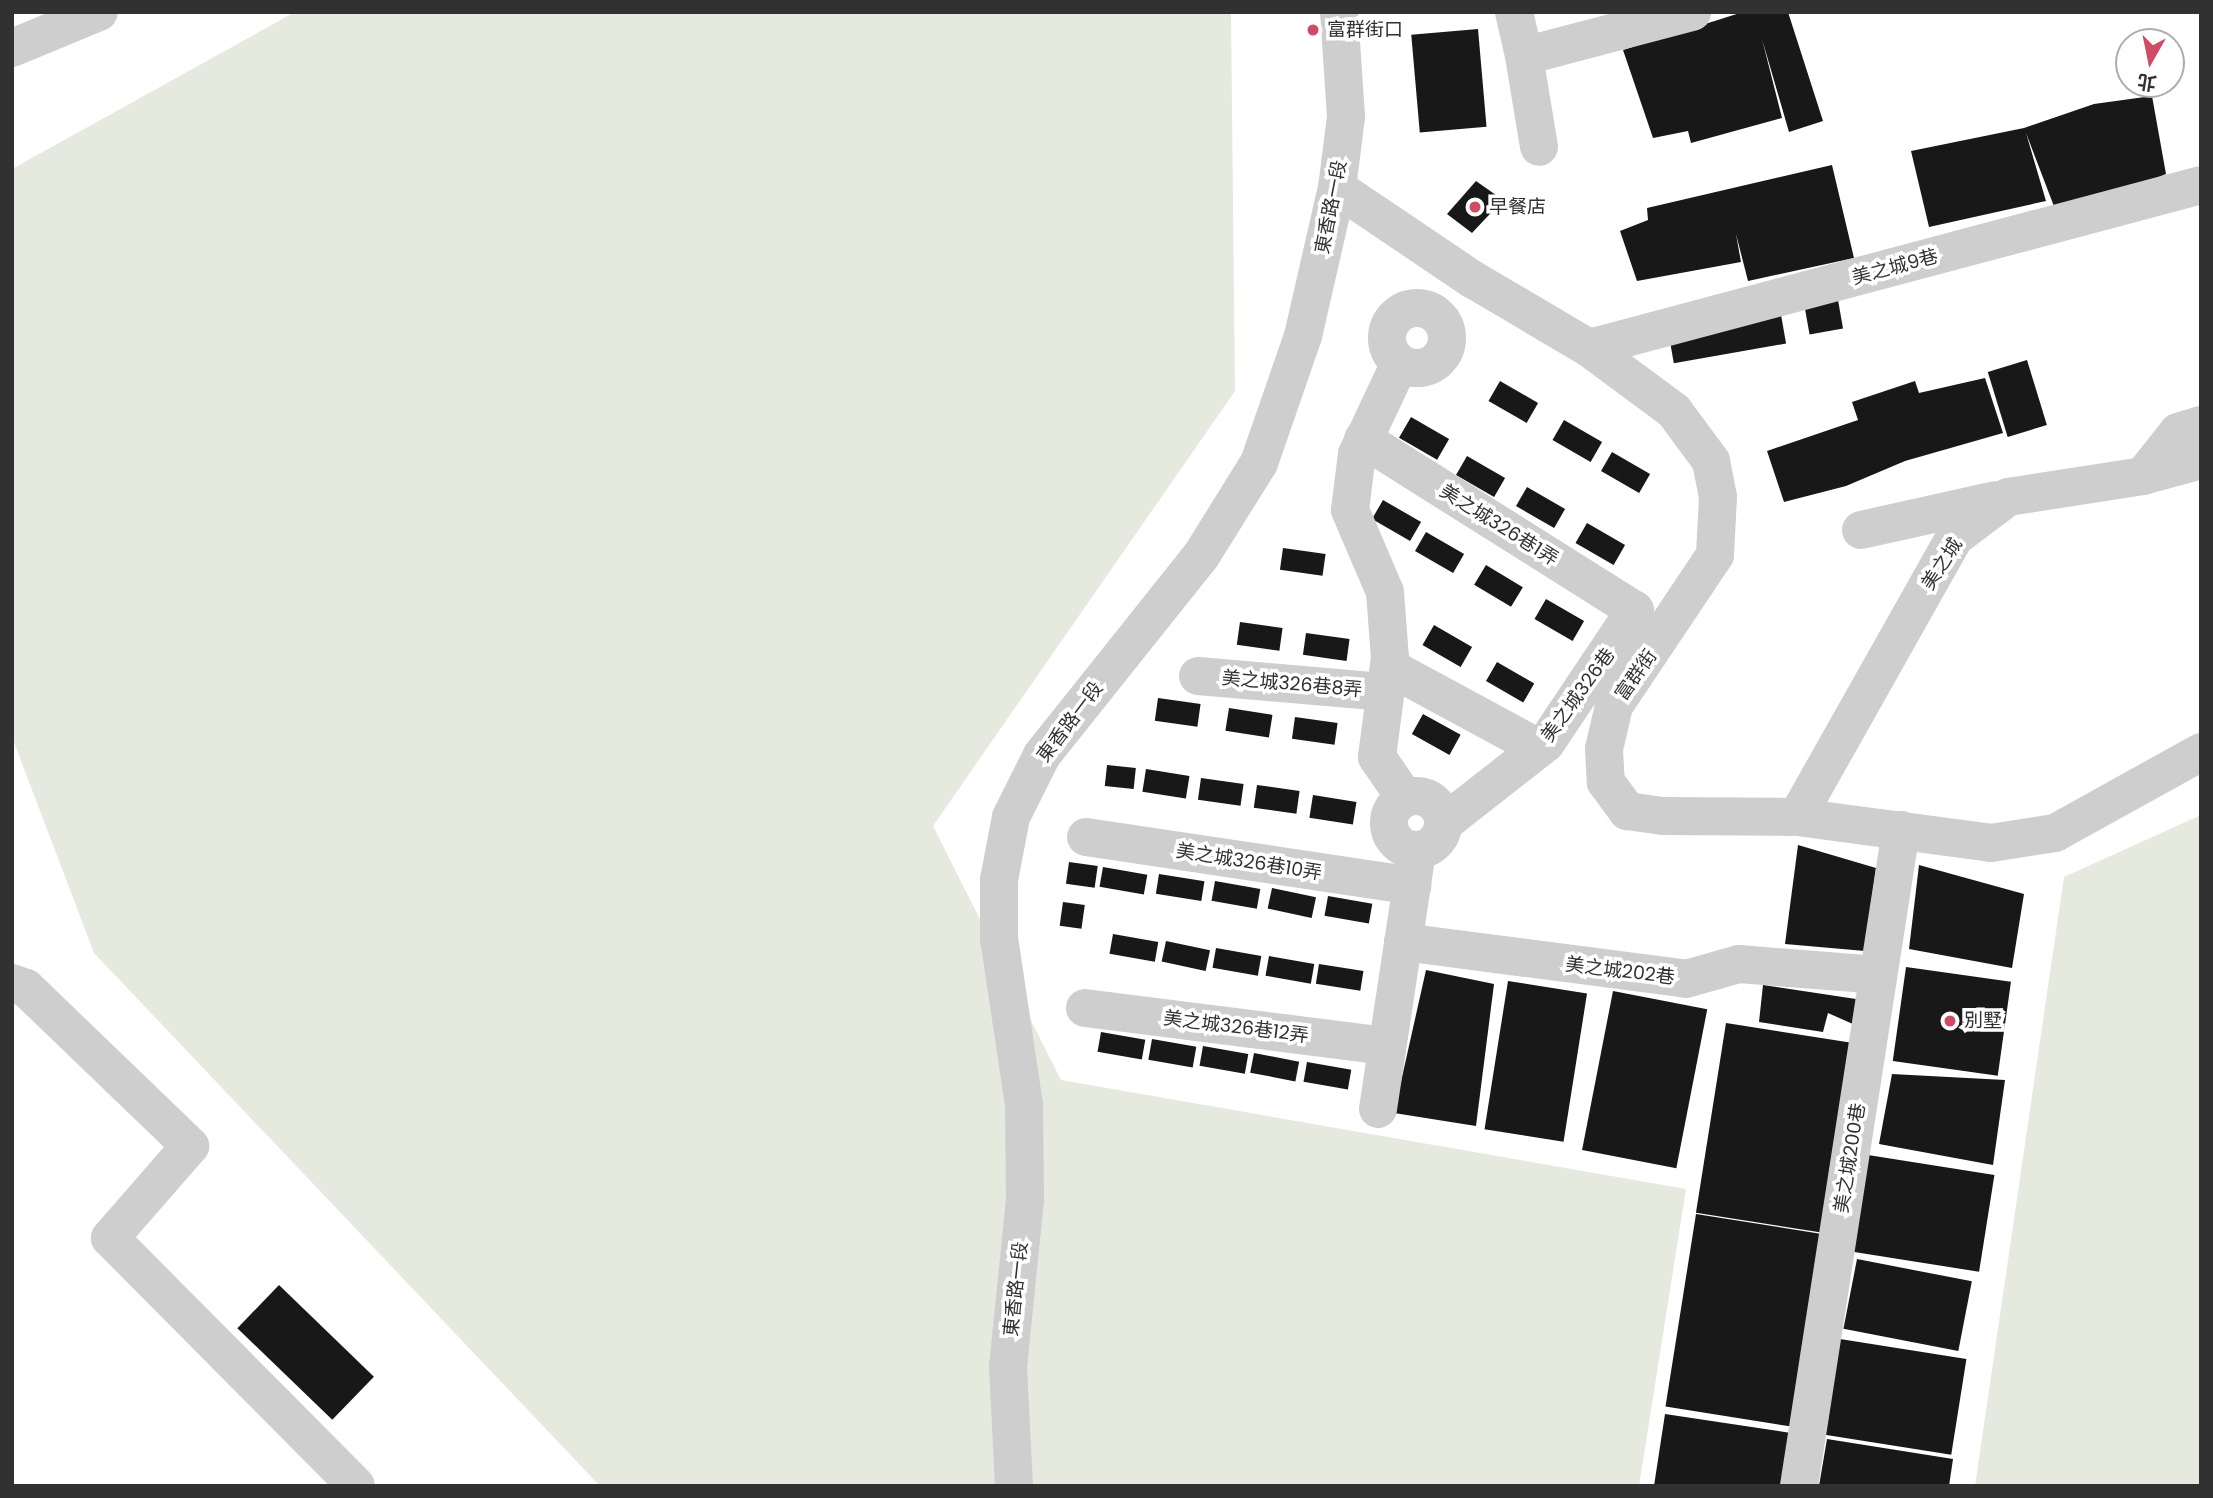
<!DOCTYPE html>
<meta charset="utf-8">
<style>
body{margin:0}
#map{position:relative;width:2213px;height:1498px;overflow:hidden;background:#fff;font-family:Poppins,"Noto Sans TC",sans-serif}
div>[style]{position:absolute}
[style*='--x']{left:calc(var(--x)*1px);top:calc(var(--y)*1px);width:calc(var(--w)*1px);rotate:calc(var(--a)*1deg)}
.green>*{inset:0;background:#e5e9de}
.building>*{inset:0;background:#181818;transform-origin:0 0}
.minor>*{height:38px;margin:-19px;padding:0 19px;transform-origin:19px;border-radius:19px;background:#cecece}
.minor>.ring{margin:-19px;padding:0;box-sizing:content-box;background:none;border:38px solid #cecece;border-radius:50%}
.dots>*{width:19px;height:19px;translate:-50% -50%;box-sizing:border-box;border:4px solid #fff;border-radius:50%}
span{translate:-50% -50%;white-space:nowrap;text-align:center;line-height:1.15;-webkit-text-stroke:7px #fff;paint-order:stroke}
.poi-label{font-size:19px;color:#313131}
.left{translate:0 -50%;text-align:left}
.street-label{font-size:19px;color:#313131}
.frame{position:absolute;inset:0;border:14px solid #313131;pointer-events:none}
.north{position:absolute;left:2115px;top:28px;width:70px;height:70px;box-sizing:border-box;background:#fff;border:2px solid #adadad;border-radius:50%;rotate:189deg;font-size:19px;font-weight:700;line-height:28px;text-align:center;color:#313131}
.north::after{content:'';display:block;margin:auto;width:24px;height:32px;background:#d04b64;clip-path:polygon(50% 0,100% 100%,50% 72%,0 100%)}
</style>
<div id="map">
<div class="green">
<div style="clip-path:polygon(295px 12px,1231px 12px,1235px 391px,933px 826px,1061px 1080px,1686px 1189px,1639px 1486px,600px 1486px,94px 953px,12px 737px,12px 169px)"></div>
<div style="clip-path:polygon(2201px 815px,2201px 1486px,1975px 1486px,2064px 877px)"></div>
</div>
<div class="building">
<div style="clip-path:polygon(1743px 12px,1788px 12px,1823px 121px,1789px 132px,1762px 39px,1782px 118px,1691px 143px,1688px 131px,1653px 138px,1623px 50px)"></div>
<div style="left:1478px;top:29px;width:98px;height:67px;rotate:85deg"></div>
<div style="clip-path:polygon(2152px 96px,2166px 174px,2120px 193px,2055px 209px,2026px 133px,2046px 201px,1929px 227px,1911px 151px,2024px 128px,2094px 104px)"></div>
<div style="clip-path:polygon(1832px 165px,1854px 258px,1748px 281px,1736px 234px,1741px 262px,1637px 281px,1620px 231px,1648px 220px,1647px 208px)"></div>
<div style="clip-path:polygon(1476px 181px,1503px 200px,1472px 233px,1447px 214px)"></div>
<div style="left:1838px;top:300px;width:29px;height:34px;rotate:80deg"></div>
<div style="left:1780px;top:309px;width:35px;height:114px;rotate:80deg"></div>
<div style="left:2027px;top:360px;width:68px;height:41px;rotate:73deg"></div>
<div style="clip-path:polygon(1985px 378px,2003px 433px,1905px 461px,1846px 486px,1784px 502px,1767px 451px,1858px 420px,1852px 402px,1915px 381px,1919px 393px)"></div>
<div style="left:1500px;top:381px;width:44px;height:23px;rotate:30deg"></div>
<div style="left:1411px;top:417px;width:44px;height:24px;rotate:30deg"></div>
<div style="left:1564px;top:420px;width:44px;height:23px;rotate:30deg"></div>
<div style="left:1612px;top:452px;width:44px;height:22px;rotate:30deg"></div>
<div style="left:1467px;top:456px;width:44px;height:22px;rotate:30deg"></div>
<div style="left:1527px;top:487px;width:44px;height:22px;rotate:30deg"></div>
<div style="left:1383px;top:500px;width:44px;height:22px;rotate:30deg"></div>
<div style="left:1587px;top:523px;width:44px;height:23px;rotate:30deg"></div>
<div style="left:1426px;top:532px;width:44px;height:22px;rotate:30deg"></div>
<div style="left:1283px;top:548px;width:43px;height:22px;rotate:8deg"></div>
<div style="left:1486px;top:565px;width:43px;height:23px;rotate:31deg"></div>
<div style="left:1546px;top:599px;width:44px;height:23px;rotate:30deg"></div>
<div style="left:1240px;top:622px;width:43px;height:23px;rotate:8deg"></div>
<div style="left:1434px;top:625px;width:44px;height:23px;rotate:30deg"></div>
<div style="left:1306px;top:633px;width:44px;height:22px;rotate:8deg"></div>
<div style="left:1497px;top:662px;width:43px;height:22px;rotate:30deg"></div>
<div style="left:1158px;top:698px;width:43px;height:23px;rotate:8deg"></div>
<div style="left:1229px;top:708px;width:44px;height:23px;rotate:9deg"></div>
<div style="left:1423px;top:714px;width:43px;height:23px;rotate:29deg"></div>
<div style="left:1295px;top:717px;width:43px;height:22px;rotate:8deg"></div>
<div style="left:1107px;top:765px;width:29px;height:21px;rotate:6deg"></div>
<div style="left:1146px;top:769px;width:44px;height:23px;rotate:9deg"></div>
<div style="left:1201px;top:778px;width:43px;height:22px;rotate:8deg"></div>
<div style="left:1257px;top:785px;width:43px;height:23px;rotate:8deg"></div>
<div style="left:1313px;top:795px;width:44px;height:23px;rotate:9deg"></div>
<div style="clip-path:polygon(1798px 845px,1876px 868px,1865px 951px,1785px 944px)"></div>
<div style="left:1069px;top:862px;width:29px;height:22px;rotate:8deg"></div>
<div style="clip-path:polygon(1919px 865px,2024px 894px,2012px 968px,1909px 949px)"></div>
<div style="left:1103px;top:867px;width:45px;height:20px;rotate:10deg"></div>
<div style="left:1159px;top:874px;width:46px;height:20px;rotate:9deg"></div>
<div style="left:1215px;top:881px;width:46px;height:20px;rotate:10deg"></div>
<div style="left:1272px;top:888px;width:45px;height:21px;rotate:12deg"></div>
<div style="left:1328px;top:896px;width:45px;height:20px;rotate:10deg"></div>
<div style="left:1063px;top:902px;width:22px;height:24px;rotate:8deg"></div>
<div style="left:1113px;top:934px;width:46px;height:20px;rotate:10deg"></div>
<div style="left:1166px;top:941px;width:45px;height:21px;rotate:12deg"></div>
<div style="left:1216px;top:948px;width:46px;height:20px;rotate:10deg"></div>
<div style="left:1269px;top:956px;width:46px;height:20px;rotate:10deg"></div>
<div style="left:1319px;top:964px;width:45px;height:20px;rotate:9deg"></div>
<div style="left:1906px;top:967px;width:106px;height:95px;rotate:8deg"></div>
<div style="clip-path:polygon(1426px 970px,1494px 984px,1476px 1126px,1394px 1113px)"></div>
<div style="left:1508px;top:981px;width:80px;height:150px;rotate:9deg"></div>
<div style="clip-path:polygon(1763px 985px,1856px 999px,1855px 1025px,1828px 1013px,1823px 1032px,1759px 1022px)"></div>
<div style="left:1613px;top:991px;width:96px;height:162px;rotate:11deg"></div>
<div style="left:1726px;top:1023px;width:127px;height:192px;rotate:9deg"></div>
<div style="left:1101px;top:1032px;width:45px;height:20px;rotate:10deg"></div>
<div style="left:1152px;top:1039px;width:45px;height:21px;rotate:10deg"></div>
<div style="left:1203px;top:1046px;width:46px;height:20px;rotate:10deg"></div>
<div style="left:1254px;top:1053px;width:46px;height:20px;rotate:11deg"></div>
<div style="left:1307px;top:1062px;width:45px;height:20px;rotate:10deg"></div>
<div style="clip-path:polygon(1892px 1074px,2005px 1080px,1993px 1165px,1879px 1144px)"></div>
<div style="left:1868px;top:1155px;width:128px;height:98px;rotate:9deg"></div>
<div style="left:1696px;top:1214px;width:129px;height:195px;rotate:9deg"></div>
<div style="left:1857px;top:1259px;width:117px;height:71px;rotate:11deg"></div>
<div style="left:279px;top:1285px;width:132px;height:60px;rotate:44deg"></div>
<div style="left:1840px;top:1339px;width:128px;height:97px;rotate:9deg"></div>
<div style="clip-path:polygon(1665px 1414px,1791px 1433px,1783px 1486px,1654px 1486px)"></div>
<div style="clip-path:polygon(1827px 1439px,1953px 1459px,1949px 1486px,1819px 1486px)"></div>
</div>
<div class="minor">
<div style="--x:1514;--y:12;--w:45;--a:77.2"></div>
<div style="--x:1524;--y:56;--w:174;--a:-14.7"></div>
<div style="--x:12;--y:48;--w:94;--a:-22.5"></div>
<div style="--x:1524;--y:56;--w:92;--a:80.6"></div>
<div style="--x:1337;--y:188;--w:163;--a:34"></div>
<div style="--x:1472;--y:279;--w:136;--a:30.5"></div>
<div style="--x:1589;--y:348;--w:106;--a:36.5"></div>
<div style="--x:1674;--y:411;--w:62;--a:53.5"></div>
<div style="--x:1711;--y:461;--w:37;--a:79"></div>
<div style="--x:1718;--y:497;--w:58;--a:93"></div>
<div style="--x:1715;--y:555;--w:182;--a:123.8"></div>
<div style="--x:1614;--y:706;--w:44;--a:103.1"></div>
<div style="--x:1604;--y:749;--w:33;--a:87"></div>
<div style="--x:1606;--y:782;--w:36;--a:54"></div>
<div style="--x:1627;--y:811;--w:36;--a:8"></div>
<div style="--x:1663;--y:816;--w:134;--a:0.4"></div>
<div style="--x:1797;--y:817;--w:196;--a:7.6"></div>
<div style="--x:1991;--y:843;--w:65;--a:-8.9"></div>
<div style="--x:2055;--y:833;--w:167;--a:-29"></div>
<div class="ring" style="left:1387px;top:308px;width:22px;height:22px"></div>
<div style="--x:1589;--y:348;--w:633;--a:-14.91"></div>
<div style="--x:1400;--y:363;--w:101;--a:115.3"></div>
<div style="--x:1357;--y:454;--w:56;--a:97.1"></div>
<div style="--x:1350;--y:510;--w:89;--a:66.9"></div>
<div style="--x:1385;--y:592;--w:66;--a:85.7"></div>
<div style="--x:1390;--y:658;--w:100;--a:97.5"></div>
<div style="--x:1377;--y:757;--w:50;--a:55.7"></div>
<div style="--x:1363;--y:439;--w:321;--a:32.2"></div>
<div style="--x:1635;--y:610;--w:160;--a:123.8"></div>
<div style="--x:1546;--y:743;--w:130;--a:141.9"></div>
<div style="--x:2143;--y:476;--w:56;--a:-51.5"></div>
<div style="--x:2178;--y:432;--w:24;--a:-17"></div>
<div style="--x:1861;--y:530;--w:138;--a:-12.5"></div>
<div style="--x:1389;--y:667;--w:170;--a:28.4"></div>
<div style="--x:1198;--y:676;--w:188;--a:4.9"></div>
<div class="ring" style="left:1389px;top:796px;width:16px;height:16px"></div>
<div style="--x:1797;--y:817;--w:322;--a:-60.6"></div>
<div style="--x:1955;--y:537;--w:66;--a:-37"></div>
<div style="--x:2008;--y:497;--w:137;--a:-8.8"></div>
<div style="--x:2143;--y:476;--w:60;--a:-15.4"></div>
<div style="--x:1086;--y:837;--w:330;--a:8.5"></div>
<div style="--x:1403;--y:942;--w:285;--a:7.4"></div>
<div style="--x:1686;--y:979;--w:55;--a:-15.8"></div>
<div style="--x:1739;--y:964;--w:139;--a:4.5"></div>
<div style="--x:12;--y:983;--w:15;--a:20"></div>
<div style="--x:26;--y:988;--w:228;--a:43.9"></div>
<div style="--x:190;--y:1146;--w:122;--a:131"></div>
<div style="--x:110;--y:1238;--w:349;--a:45.2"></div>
<div style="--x:1085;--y:1008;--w:304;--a:7.2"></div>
<div style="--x:1378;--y:1109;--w:261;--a:-81.4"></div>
<div style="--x:1014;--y:1486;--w:119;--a:-92.9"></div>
<div style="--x:1008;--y:1367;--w:168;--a:-84.2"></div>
<div style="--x:1025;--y:1200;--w:95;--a:-90.6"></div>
<div style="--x:1024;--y:1105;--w:169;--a:-98.5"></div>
<div style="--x:999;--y:938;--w:58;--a:-90"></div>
<div style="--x:999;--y:880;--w:64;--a:-79.2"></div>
<div style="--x:1011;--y:817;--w:69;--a:-63.4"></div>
<div style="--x:1042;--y:755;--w:255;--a:-51.4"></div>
<div style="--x:1201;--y:556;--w:110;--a:-58.1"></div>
<div style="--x:1259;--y:463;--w:134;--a:-70.9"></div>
<div style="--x:1303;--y:336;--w:152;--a:-77.1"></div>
<div style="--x:1337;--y:188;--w:72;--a:-82.8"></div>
<div style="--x:1346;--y:117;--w:105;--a:-93.8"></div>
<div style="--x:1799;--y:1486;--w:664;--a:-81.16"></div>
</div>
<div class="dots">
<div style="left:1313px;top:30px;background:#d04b64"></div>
<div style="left:1475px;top:207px;background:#d04b64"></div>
<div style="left:1950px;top:1021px;background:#d04b64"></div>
</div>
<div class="poi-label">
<span class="left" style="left:1327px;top:30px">富群街口</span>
<span class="left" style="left:1489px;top:207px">早餐店</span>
<span class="left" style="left:1964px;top:1021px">別墅</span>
</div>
<div class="street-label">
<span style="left:1331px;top:207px;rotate:-79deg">東香路一段</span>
<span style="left:1895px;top:267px;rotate:-15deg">美之城9巷</span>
<span style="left:1499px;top:525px;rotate:32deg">美之城326巷1弄</span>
<span style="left:1942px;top:564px;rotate:-57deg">美之城</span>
<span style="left:1636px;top:675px;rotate:-55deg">富群街</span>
<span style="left:1292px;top:684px;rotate:5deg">美之城326巷8弄</span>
<span style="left:1578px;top:695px;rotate:-54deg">美之城326巷</span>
<span style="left:1070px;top:722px;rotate:-53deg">東香路一段</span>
<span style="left:1249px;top:862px;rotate:9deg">美之城326巷10弄</span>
<span style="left:1620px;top:971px;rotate:7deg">美之城202巷</span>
<span style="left:1236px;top:1027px;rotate:7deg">美之城326巷12弄</span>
<span style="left:1850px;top:1158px;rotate:-81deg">美之城200巷</span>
<span style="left:1016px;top:1289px;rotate:-84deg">東香路一段</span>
</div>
<div class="frame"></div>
<div class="north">北</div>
</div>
